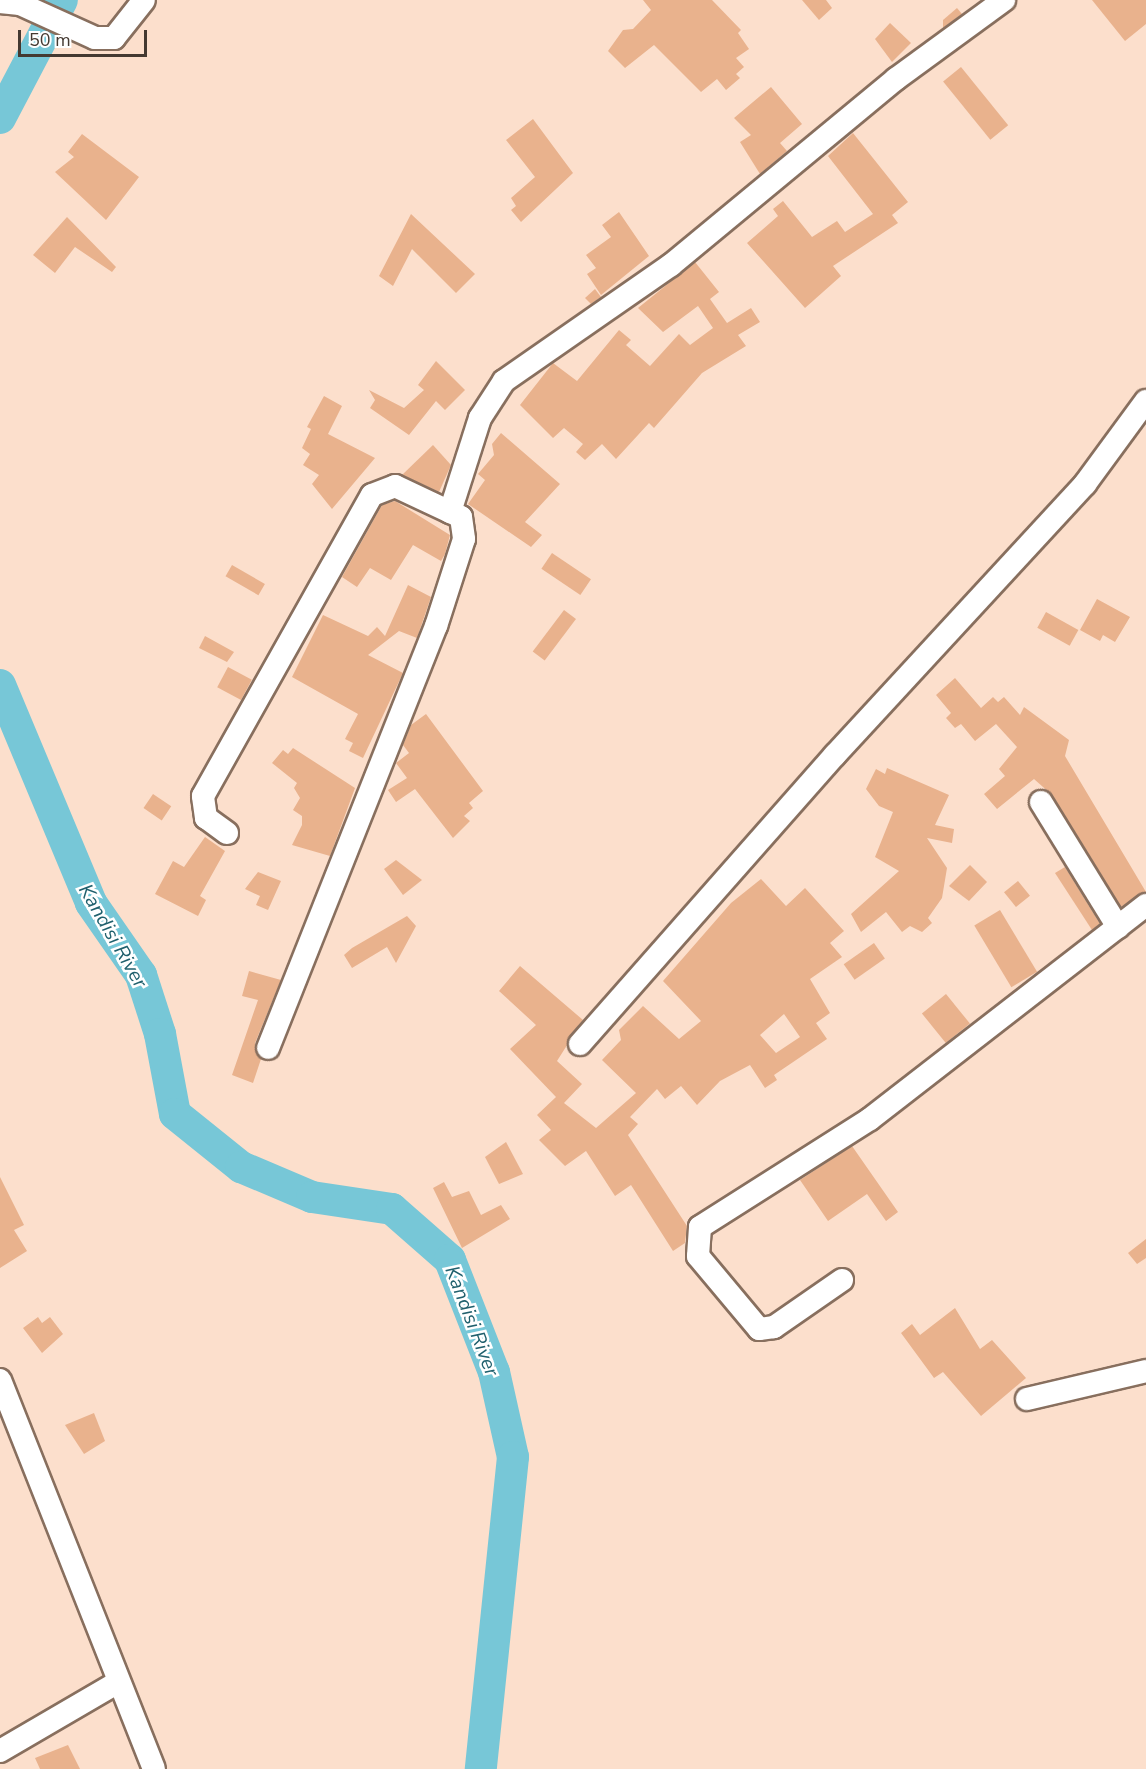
<!DOCTYPE html>
<style>
body{margin:0}
#map{position:relative;width:1146px;height:1769px;overflow:hidden;background:#fcdfcc;font-family:"Nunito Sans",sans-serif}
div>[style]{position:absolute}
[style*='--x']{left:calc(var(--x)*1px);top:calc(var(--y)*1px);width:calc(var(--w)*1px);rotate:calc(var(--a)*1deg)}
.river>*{height:32px;margin:-16px;padding:0 16px;transform-origin:16px;border-radius:16px;background:#77c7d7}
.building>*{inset:0;background:#e9b28d;transform-origin:0 0}
.roads{filter:drop-shadow(2px 0 #886f5e) drop-shadow(-2px 0 #886f5e) drop-shadow(0 2px #886f5e) drop-shadow(0 -2px #886f5e)}
.minor>*{height:22px;margin:-11px;padding:0 11px;transform-origin:11px;border-radius:11px;background:#fff}
span{translate:-50% -50%;white-space:nowrap;text-align:center;line-height:1.15;-webkit-text-stroke:5px #fff;paint-order:stroke}
.water-label{font-size:20px;color:#20606d;font-style:italic}
.scale{position:absolute;left:18px;top:30px;width:129px;height:27px;box-sizing:border-box;border:3px solid #443931;border-top:0;padding-left:8px;font-size:18px;line-height:21px;white-space:nowrap;color:#443931;-webkit-text-stroke:4px #fff;paint-order:stroke}
</style>
<div id="map">
<div class="river">
<div style="--x:0;--y:118;--w:133;--a:-62.3"></div>
<div style="--x:0;--y:685;--w:236;--a:67.3"></div>
<div style="--x:91;--y:903;--w:88;--a:55.2"></div>
<div style="--x:141;--y:975;--w:62;--a:72.1"></div>
<div style="--x:160;--y:1034;--w:81;--a:79.4"></div>
<div style="--x:175;--y:1114;--w:85;--a:38.8"></div>
<div style="--x:241;--y:1167;--w:77;--a:22.9"></div>
<div style="--x:312;--y:1197;--w:81;--a:8.5"></div>
<div style="--x:392;--y:1209;--w:77;--a:41.3"></div>
<div style="--x:450;--y:1260;--w:120;--a:68.6"></div>
<div style="--x:494;--y:1372;--w:87;--a:77.4"></div>
<div style="--x:513;--y:1457;--w:314;--a:95.9"></div>
</div>
<div class="building">
<div style="clip-path:polygon(643px 0,712px 0,741px 30px,738px 33px,749px 49px,736px 58px,744px 67px,736px 74px,740px 78px,726px 90px,717px 79px,701px 92px,654px 45px,625px 68px,608px 51px,623px 30px,633px 29px,651px 10px)"></div>
<div style="clip-path:polygon(802px 0,826px 0,832px 8px,819px 20px)"></div>
<div style="clip-path:polygon(1092px 0,1146px 0,1146px 24px,1125px 41px)"></div>
<div style="clip-path:polygon(957px 8px,962px 14px,943px 28px,943px 20px)"></div>
<div style="clip-path:polygon(890px 23px,911px 43px,892px 62px,875px 39px)"></div>
<div style="left:961px;top:67px;width:75px;height:23px;rotate:51deg"></div>
<div style="clip-path:polygon(771px 87px,802px 124px,780px 143px,787px 151px,760px 174px,740px 142px,751px 135px,734px 118px)"></div>
<div style="clip-path:polygon(533px 119px,573px 173px,521px 222px,511px 210px,516px 206px,511px 198px,535px 177px,506px 140px)"></div>
<div style="clip-path:polygon(853px 133px,908px 202px,892px 215px,898px 223px,833px 266px,841px 276px,805px 308px,747px 243px,778px 216px,773px 209px,783px 201px,812px 237px,837px 221px,845px 232px,873px 214px,828px 156px)"></div>
<div style="clip-path:polygon(82px 134px,139px 177px,106px 220px,55px 172px,74px 157px,68px 152px)"></div>
<div style="clip-path:polygon(619px 212px,649px 256px,601px 295px,587px 274px,596px 268px,586px 255px,611px 237px,602px 225px)"></div>
<div style="clip-path:polygon(411px 214px,475px 274px,456px 293px,412px 249px,393px 286px,379px 276px)"></div>
<div style="clip-path:polygon(67px 217px,116px 267px,112px 272px,75px 247px,55px 273px,33px 255px)"></div>
<div style="clip-path:polygon(695px 262px,719px 292px,710px 299px,727px 323px,751px 308px,760px 322px,738px 335px,746px 346px,702px 373px,654px 428px,649px 423px,616px 459px,602px 444px,585px 460px,576px 452px,583px 444px,564px 428px,553px 438px,520px 405px,553px 363px,577px 381px,619px 330px,631px 340px,626px 345px,650px 366px,679px 334px,690px 345px,713px 328px,698px 306px,663px 332px,638px 308px)"></div>
<div style="clip-path:polygon(595px 289px,601px 297px,591px 304px,585px 298px)"></div>
<div style="clip-path:polygon(436px 361px,465px 390px,445px 410px,436px 401px,409px 435px,370px 408px,375px 400px,369px 390px,404px 408px,424px 390px,418px 385px)"></div>
<div style="clip-path:polygon(324px 396px,342px 406px,328px 434px,375px 458px,332px 509px,312px 484px,319px 475px,303px 465px,310px 454px,302px 448px,311px 429px,307px 427px)"></div>
<div style="clip-path:polygon(501px 433px,560px 484px,525px 522px,542px 535px,531px 547px,468px 504px,485px 480px,478px 474px,494px 455px,492px 444px)"></div>
<div style="clip-path:polygon(433px 445px,451px 465px,439px 492px,402px 475px)"></div>
<div style="clip-path:polygon(395px 501px,450px 535px,445px 554px,441px 561px,413px 545px,391px 580px,370px 568px,357px 587px,342px 577px,382px 505px)"></div>
<div style="left:552px;top:553px;width:47px;height:19px;rotate:34deg"></div>
<div style="left:232px;top:565px;width:38px;height:13px;rotate:30deg"></div>
<div style="clip-path:polygon(408px 585px,431px 597px,417px 638px,399px 631px,368px 655px,403px 673px,363px 758px,349px 751px,353px 743px,345px 739px,358px 714px,292px 677px,323px 615px,368px 636px,377px 627px,385px 636px)"></div>
<div style="clip-path:polygon(1097px 599px,1130px 617px,1115px 642px,1103px 635px,1100px 641px,1080px 630px)"></div>
<div style="left:564px;top:610px;width:15px;height:52px;rotate:37deg"></div>
<div style="left:1046px;top:612px;width:37px;height:18px;rotate:29deg"></div>
<div style="clip-path:polygon(205px 636px,234px 652px,227px 662px,199px 648px)"></div>
<div style="left:228px;top:667px;width:27px;height:23px;rotate:28deg"></div>
<div style="clip-path:polygon(955px 678px,981px 708px,993px 697px,998px 702px,1004px 697px,1020px 715px,1024px 707px,1069px 740px,1065px 756px,1146px 892px,1121px 907px,1052px 795px,1034px 779px,997px 809px,984px 794px,1005px 776px,999px 769px,1017px 747px,996px 724px,975px 741px,961px 724px,955px 728px,946px 718px,951px 713px,936px 695px)"></div>
<div style="clip-path:polygon(426px 714px,483px 791px,469px 803px,473px 808px,464px 816px,470px 821px,453px 838px,415px 789px,396px 802px,388px 790px,407px 778px,396px 763px,409px 753px,403px 745px,411px 725px)"></div>
<div style="clip-path:polygon(293px 748px,355px 788px,330px 856px,292px 845px,302px 825px,302px 816px,293px 810px,300px 798px,294px 788px,297px 783px,272px 763px,283px 750px,288px 754px)"></div>
<div style="clip-path:polygon(887px 768px,949px 795px,935px 825px,954px 829px,952px 843px,927px 838px,947px 868px,942px 898px,928px 918px,932px 923px,922px 932px,910px 926px,902px 932px,886px 912px,861px 932px,851px 914px,899px 871px,875px 857px,893px 812px,879px 806px,866px 789px,876px 769px,885px 774px)"></div>
<div style="left:153px;top:794px;width:22px;height:17px;rotate:34deg"></div>
<div style="clip-path:polygon(205px 837px,225px 851px,200px 896px,206px 900px,198px 916px,155px 894px,173px 861px,184px 867px)"></div>
<div style="clip-path:polygon(396px 860px,422px 880px,403px 895px,384px 869px)"></div>
<div style="clip-path:polygon(970px 865px,987px 882px,969px 901px,949px 886px)"></div>
<div style="clip-path:polygon(1065px 867px,1100px 924px,1092px 930px,1055px 873px)"></div>
<div style="clip-path:polygon(258px 872px,281px 881px,268px 910px,256px 905px,260px 896px,245px 889px)"></div>
<div style="clip-path:polygon(evenodd,761px 879px,786px 906px,805px 888px,844px 931px,830px 943px,842px 957px,810px 979px,830px 1013px,816px 1023px,827px 1039px,774px 1075px,777px 1080px,765px 1088px,750px 1065px,720px 1081px,697px 1105px,681px 1086px,665px 1099px,657px 1089px,630px 1117px,638px 1124px,628px 1135px,687px 1226px,685px 1243px,673px 1251px,631px 1185px,615px 1196px,586px 1151px,565px 1166px,539px 1140px,551px 1130px,537px 1115px,556px 1097px,510px 1049px,536px 1025px,499px 991px,520px 966px,583px 1020px,557px 1061px,582px 1084px,564px 1103px,596px 1128px,636px 1093px,602px 1060px,621px 1040px,619px 1030px,643px 1006px,679px 1039px,701px 1021px,663px 981px,731px 903px,761px 879px,784px 1014px,800px 1037px,776px 1053px,760px 1035px,784px 1014px)"></div>
<div style="left:1018px;top:881px;width:19px;height:18px;rotate:51deg"></div>
<div style="left:1000px;top:910px;width:72px;height:30px;rotate:59deg"></div>
<div style="clip-path:polygon(407px 916px,416px 926px,396px 963px,387px 947px,352px 968px,344px 955px,352px 948px)"></div>
<div style="left:874px;top:943px;width:19px;height:37px;rotate:55deg"></div>
<div style="clip-path:polygon(249px 971px,281px 980px,255px 1043px,261px 1059px,253px 1083px,232px 1075px,258px 1000px,242px 996px)"></div>
<div style="left:946px;top:994px;width:38px;height:31px;rotate:51deg"></div>
<div style="clip-path:polygon(506px 1142px,523px 1174px,499px 1184px,485px 1157px)"></div>
<div style="clip-path:polygon(852px 1146px,898px 1212px,886px 1221px,867px 1194px,828px 1221px,800px 1180px)"></div>
<div style="clip-path:polygon(0 1177px,24px 1225px,14px 1230px,27px 1251px,0 1268px)"></div>
<div style="clip-path:polygon(444px 1182px,452px 1197px,469px 1191px,481px 1215px,501px 1205px,510px 1219px,462px 1248px,433px 1188px)"></div>
<div style="clip-path:polygon(1146px 1239px,1146px 1258px,1137px 1264px,1128px 1253px)"></div>
<div style="clip-path:polygon(955px 1308px,980px 1349px,992px 1340px,1026px 1378px,981px 1416px,943px 1372px,934px 1378px,901px 1333px,912px 1324px,920px 1335px)"></div>
<div style="clip-path:polygon(38px 1317px,42px 1323px,50px 1317px,63px 1334px,42px 1353px,23px 1328px)"></div>
<div style="clip-path:polygon(94px 1413px,105px 1441px,84px 1454px,65px 1425px)"></div>
<div style="clip-path:polygon(68px 1745px,80px 1769px,40px 1769px,35px 1758px)"></div>
</div>
<div class="roads">
<div class="minor">
<div style="--x:0;--y:2;--w:20;--a:6"></div>
<div style="--x:20;--y:4;--w:82;--a:24.4"></div>
<div style="--x:95;--y:38;--w:19;--a:0"></div>
<div style="--x:114;--y:38;--w:48;--a:-51.7"></div>
<div style="--x:450;--y:512;--w:99;--a:-72.3"></div>
<div style="--x:480;--y:418;--w:44;--a:-57"></div>
<div style="--x:504;--y:381;--w:203;--a:-34.8"></div>
<div style="--x:671;--y:265;--w:292;--a:-39.6"></div>
<div style="--x:896;--y:79;--w:134;--a:-36.2"></div>
<div style="--x:1041;--y:802;--w:147;--a:58.4"></div>
<div style="--x:227;--y:833;--w:26;--a:-144"></div>
<div style="--x:206;--y:818;--w:22;--a:-98"></div>
<div style="--x:203;--y:796;--w:345;--a:-60.7"></div>
<div style="--x:372;--y:495;--w:25;--a:-21"></div>
<div style="--x:395;--y:486;--w:73;--a:25.2"></div>
<div style="--x:461;--y:517;--w:22;--a:82"></div>
<div style="--x:464;--y:539;--w:91;--a:107.8"></div>
<div style="--x:436;--y:626;--w:454;--a:111.7"></div>
<div style="--x:580;--y:1044;--w:385;--a:-48.6"></div>
<div style="--x:835;--y:755;--w:369;--a:-47.3"></div>
<div style="--x:1085;--y:484;--w:103;--a:-53.7"></div>
<div style="--x:842;--y:1280;--w:83;--a:145.3"></div>
<div style="--x:774;--y:1327;--w:15;--a:172"></div>
<div style="--x:759;--y:1329;--w:95;--a:-129.9"></div>
<div style="--x:698;--y:1256;--w:29;--a:-86"></div>
<div style="--x:700;--y:1227;--w:201;--a:-32.4"></div>
<div style="--x:870;--y:1119;--w:349;--a:-37.8"></div>
<div style="--x:0;--y:1380;--w:418;--a:68.4"></div>
<div style="--x:1027;--y:1399;--w:122;--a:-13.2"></div>
<div style="--x:0;--y:1751;--w:137;--a:-30.3"></div>
</div>
</div>
<div class="water-label">
<span style="left:113px;top:936px;rotate:60deg">Kandisi River</span>
<span style="left:472px;top:1321px;rotate:69deg">Kandisi River</span>
</div>
<div class="scale">50 m</div>
</div>
